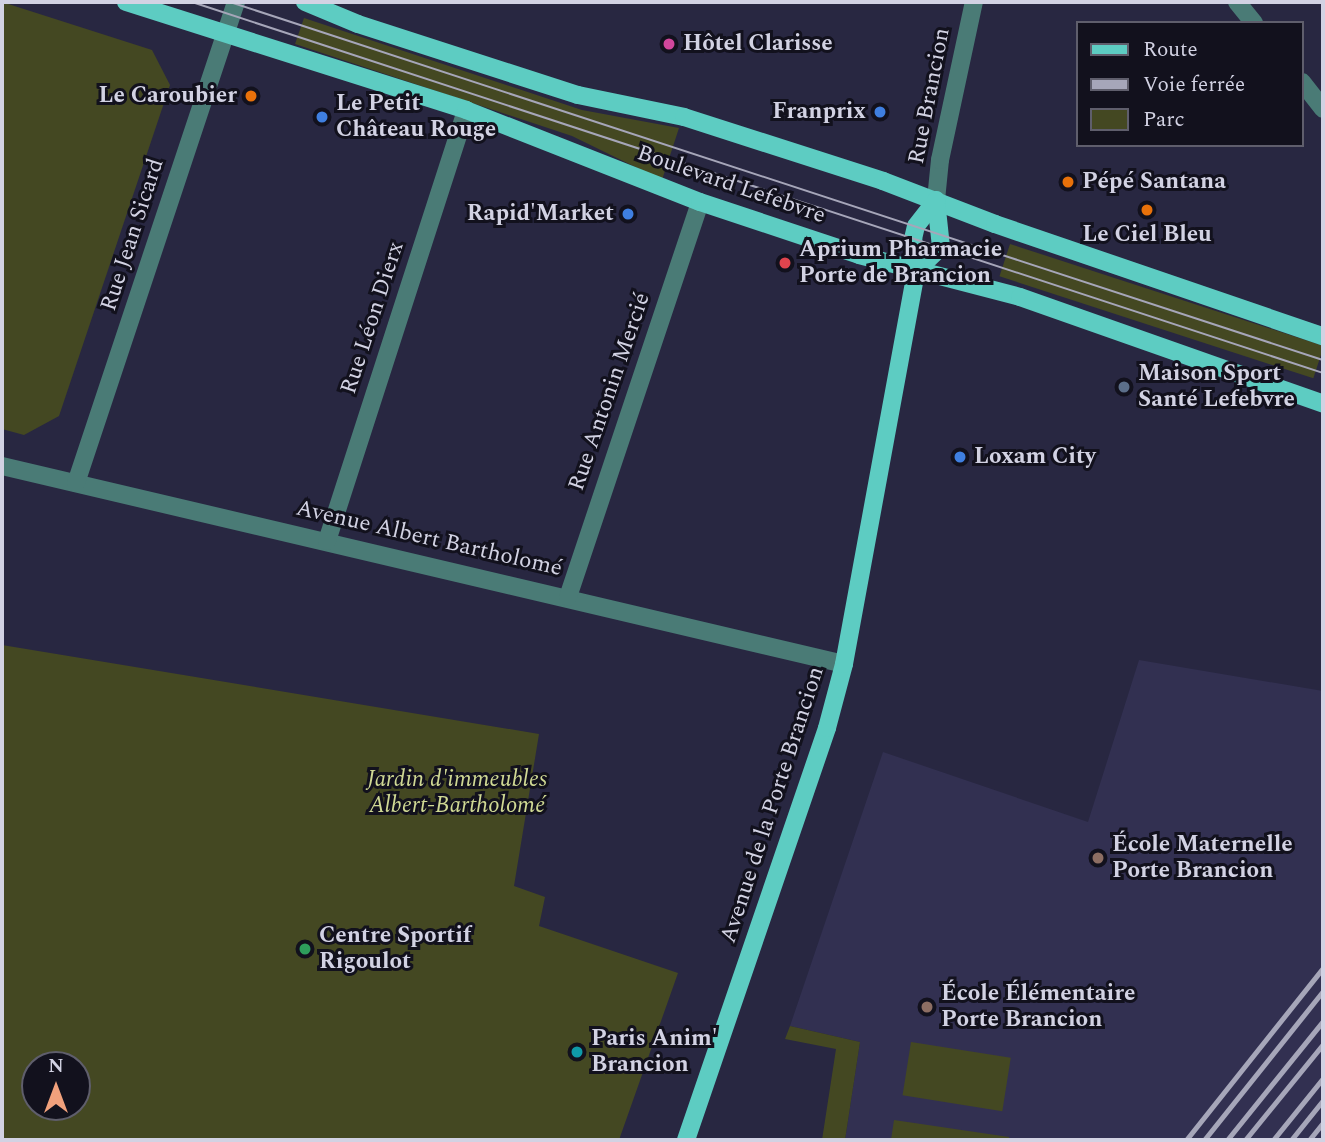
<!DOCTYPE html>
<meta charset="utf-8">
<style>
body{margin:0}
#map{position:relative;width:1325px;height:1142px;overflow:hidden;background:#282741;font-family:Spectral,serif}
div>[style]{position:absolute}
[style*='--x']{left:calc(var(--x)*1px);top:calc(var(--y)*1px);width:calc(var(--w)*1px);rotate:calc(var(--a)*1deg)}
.built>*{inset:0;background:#323051}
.green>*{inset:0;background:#444822;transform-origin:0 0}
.minor>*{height:18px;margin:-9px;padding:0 9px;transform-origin:9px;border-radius:9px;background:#4a7b76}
.major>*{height:18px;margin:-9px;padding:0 9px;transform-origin:9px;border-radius:9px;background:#5dccc2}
.tram>*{height:2px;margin:-1px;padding:0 1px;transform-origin:1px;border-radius:1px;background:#a6a6b9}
.rail>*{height:5px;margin:-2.5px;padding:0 2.5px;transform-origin:2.5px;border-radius:2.5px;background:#a6a6b9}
.dots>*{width:19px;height:19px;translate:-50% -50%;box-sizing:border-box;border:4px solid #12111d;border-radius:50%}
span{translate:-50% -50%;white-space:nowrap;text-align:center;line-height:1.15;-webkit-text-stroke:6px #12111d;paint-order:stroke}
.poi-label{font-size:23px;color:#d2d2e3;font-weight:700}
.left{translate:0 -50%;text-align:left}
.right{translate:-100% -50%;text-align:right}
.street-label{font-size:23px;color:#d2d2e3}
.park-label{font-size:23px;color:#d0d994;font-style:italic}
.frame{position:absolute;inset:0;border:4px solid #d2d2e3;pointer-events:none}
.legend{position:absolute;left:1076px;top:21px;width:228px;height:126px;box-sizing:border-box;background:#12111d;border:2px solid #5f5e6c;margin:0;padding:9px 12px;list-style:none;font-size:21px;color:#d2d2e3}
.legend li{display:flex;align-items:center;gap:14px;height:35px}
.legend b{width:35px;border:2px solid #5f5e6c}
.north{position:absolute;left:21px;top:1051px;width:70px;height:70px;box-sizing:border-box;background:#12111d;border:2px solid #5f5e6c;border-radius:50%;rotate:0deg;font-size:19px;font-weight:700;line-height:28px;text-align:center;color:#d2d2e3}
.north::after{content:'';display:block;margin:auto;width:24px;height:32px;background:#f1a17c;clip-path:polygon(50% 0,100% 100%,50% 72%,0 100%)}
</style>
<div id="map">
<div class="built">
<div style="clip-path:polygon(1139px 660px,1323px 691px,1323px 1140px,845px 1140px,860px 1042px,790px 1026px,883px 752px,1088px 822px)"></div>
</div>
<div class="green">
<div style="clip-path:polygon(2px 2px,152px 50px,170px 85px,59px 416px,24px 435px,2px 429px)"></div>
<div style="clip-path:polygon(304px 18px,582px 110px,679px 128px,662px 180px,572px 136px,295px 44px)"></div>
<div style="left:1010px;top:244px;width:330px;height:34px;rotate:18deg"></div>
<div style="clip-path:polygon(evenodd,2px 645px,539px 734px,514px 886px,545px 897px,539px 926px,678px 973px,619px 1140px,2px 1140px,2px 645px,35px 1065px,77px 1065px,77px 1107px,35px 1107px,35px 1065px)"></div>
<div style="clip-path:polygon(790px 1026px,860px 1042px,845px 1140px,822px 1140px,836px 1049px,785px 1039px)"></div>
<div style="left:911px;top:1042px;width:101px;height:54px;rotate:9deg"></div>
<div style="clip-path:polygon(894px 1120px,1009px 1137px,1009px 1140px,891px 1140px)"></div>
</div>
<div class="minor">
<div style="--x:1237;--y:2;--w:27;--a:51"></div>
<div style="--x:1302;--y:82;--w:34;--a:52"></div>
<div style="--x:936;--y:200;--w:40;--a:-84.3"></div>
<div style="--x:940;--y:160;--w:162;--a:-77.9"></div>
<div style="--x:2;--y:466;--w:865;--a:13.23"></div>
<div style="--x:76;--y:483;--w:507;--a:-71.6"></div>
<div style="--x:327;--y:541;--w:453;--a:-72.1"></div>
<div style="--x:568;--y:597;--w:416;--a:-71.5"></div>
</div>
<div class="major">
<div style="--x:126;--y:2;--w:357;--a:17.6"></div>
<div style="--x:466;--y:110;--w:251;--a:21.5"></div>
<div style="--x:700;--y:202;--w:168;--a:18.4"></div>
<div style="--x:859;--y:255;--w:166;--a:14.6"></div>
<div style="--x:1020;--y:297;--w:321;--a:19.4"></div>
<div style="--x:305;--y:2;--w:57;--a:22.5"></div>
<div style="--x:358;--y:24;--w:231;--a:17.9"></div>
<div style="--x:578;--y:95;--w:108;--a:11.7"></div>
<div style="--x:684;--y:117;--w:209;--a:17.8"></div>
<div style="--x:883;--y:181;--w:120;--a:21"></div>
<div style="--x:995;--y:224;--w:347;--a:18.9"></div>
<div style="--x:916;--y:271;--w:35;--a:-44"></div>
<div style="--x:941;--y:247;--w:47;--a:-96.1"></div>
<div style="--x:686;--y:1140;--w:435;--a:-71.1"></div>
<div style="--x:827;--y:728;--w:66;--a:-75.1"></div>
<div style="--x:844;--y:664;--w:400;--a:-79.6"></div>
<div style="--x:916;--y:271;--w:32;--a:-95"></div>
<div style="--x:913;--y:239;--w:13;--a:-77"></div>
<div style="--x:916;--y:226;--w:33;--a:-52"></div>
</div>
<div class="tram">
<div style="--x:192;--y:2;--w:1190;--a:18.16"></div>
<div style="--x:230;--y:2;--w:1150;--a:18.14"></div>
</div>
<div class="rail">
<div style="--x:1186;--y:1140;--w:220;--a:-51.5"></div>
<div style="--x:1204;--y:1140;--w:191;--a:-51.4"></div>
<div style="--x:1227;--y:1140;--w:153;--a:-51.1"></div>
<div style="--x:1245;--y:1140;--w:124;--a:-50.9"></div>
<div style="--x:1273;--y:1140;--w:80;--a:-51.1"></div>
<div style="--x:1291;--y:1140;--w:51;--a:-51.3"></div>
<div style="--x:1309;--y:1140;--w:22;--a:-51"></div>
</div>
<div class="dots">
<div style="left:669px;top:44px;background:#d1479c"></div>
<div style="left:251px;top:96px;background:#e8710a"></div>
<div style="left:880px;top:112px;background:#3f7fe0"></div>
<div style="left:322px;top:117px;background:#3f7fe0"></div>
<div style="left:1068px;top:182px;background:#e8710a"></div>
<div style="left:1147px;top:210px;background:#e8710a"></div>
<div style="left:628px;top:214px;background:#3f7fe0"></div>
<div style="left:785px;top:263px;background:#e0444e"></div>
<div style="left:1124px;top:387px;background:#5c6f8a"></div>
<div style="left:960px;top:457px;background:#3f7fe0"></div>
<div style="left:1098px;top:858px;background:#8d6e63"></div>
<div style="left:305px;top:949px;background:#2e9e5b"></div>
<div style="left:927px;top:1007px;background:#8d6e63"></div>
<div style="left:577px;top:1052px;background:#0f9aa8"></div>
</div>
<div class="poi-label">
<span class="left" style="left:683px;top:44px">Hôtel Clarisse</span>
<span class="right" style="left:237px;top:96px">Le Caroubier</span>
<span class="left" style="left:336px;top:117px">Le Petit<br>Château Rouge</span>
<span class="right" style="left:866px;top:112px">Franprix</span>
<span class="left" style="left:1082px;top:182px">Pépé Santana</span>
<span class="right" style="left:614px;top:214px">Rapid'Market</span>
<span style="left:1147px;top:235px">Le Ciel Bleu</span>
<span class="left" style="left:799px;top:263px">Aprium Pharmacie<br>Porte de Brancion</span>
<span class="left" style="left:1138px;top:387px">Maison Sport<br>Santé Lefebvre</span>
<span class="left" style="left:974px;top:457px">Loxam City</span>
<span class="left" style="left:1112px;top:858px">École Maternelle<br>Porte Brancion</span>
<span class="left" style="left:319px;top:949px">Centre Sportif<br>Rigoulot</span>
<span class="left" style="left:941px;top:1007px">École Élémentaire<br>Porte Brancion</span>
<span class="left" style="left:591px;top:1052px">Paris Anim'<br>Brancion</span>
</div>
<div class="street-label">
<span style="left:930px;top:96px;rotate:-79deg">Rue Brancion</span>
<span style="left:731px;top:185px;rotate:19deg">Boulevard Lefebvre</span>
<span style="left:133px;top:235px;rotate:-72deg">Rue Jean Sicard</span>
<span style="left:373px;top:318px;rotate:-72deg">Rue Léon Dierx</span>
<span style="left:610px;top:392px;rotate:-71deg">Rue Antonin Mercié</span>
<span style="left:429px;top:539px;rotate:13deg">Avenue Albert Bartholomé</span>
<span style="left:773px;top:805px;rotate:-72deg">Avenue de la Porte Brancion</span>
</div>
<div class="park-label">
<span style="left:457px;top:793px">Jardin d'immeubles<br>Albert-Bartholomé</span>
</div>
<div class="frame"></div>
<ul class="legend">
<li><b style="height:9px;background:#5dccc2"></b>Route</li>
<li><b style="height:9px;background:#a6a6b9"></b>Voie ferrée</li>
<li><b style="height:19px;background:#444822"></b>Parc</li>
</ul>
<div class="north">N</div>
</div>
